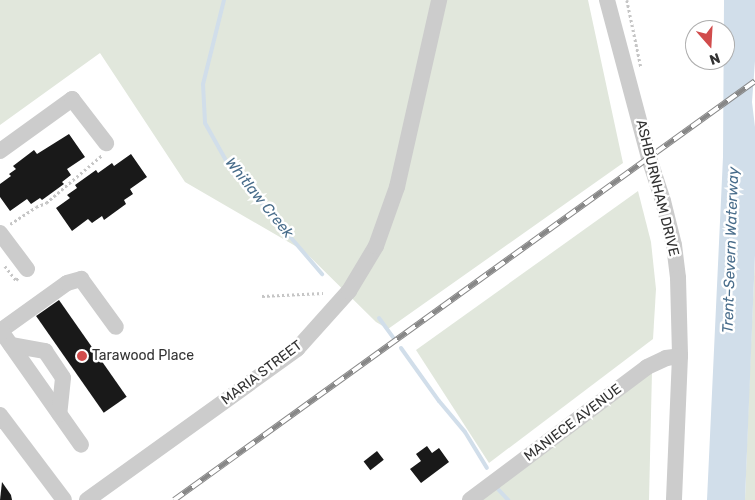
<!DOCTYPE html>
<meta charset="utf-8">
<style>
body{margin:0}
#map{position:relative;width:755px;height:500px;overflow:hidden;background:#fff;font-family:Rubik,sans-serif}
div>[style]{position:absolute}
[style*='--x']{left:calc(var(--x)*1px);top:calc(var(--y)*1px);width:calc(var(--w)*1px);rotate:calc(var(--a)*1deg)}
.green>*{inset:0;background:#e1e7dc}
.water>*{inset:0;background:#d1deea}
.stream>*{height:4px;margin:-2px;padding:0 2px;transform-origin:2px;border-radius:2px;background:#d1deea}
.building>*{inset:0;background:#191919;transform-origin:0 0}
.path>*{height:2.5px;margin-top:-1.25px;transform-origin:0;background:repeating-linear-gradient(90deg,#c6c6c6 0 2.5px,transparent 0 5px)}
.minor>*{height:16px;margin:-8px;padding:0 8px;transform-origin:8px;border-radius:8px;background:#ccc}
.rail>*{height:5.5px;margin-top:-2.75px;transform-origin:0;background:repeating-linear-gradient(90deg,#fff 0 11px,#878787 0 22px);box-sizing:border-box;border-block:1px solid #878787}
.dots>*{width:14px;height:14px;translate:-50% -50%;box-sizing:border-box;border:2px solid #fff;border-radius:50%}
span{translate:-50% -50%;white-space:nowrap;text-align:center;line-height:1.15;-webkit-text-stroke:5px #fff;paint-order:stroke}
.street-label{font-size:14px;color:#323232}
.poi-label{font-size:14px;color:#323232}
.left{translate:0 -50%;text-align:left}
.water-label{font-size:15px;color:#496d8b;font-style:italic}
.north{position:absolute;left:685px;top:20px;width:50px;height:50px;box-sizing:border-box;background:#fff;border:1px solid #adadad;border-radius:50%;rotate:161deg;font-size:14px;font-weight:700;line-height:20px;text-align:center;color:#323232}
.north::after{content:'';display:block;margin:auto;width:18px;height:22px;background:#d14c4c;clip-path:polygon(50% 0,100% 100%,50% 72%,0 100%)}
</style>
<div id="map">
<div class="green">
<div style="clip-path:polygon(0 0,588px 0,623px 163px,388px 329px,376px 322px,304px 251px,185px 182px,100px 53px,0 125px)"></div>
<div style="clip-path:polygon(638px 191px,651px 242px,656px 289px,653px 339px,489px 463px,416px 350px)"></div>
<div style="clip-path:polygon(755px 255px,755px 500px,745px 500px,749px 390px)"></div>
<div style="clip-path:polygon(652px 371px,649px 500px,482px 500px)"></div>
</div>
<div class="water">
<div style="clip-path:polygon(724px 0,755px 0,755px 61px,752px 102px,755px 127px,755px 255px,745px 500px,707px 500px,723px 157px)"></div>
</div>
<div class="stream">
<div style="--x:224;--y:0;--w:87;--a:104"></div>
<div style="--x:203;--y:84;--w:39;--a:87"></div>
<div style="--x:205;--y:123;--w:47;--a:60.7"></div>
<div style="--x:228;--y:164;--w:145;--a:49.5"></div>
<div style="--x:379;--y:318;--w:24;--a:54"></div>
<div style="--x:401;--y:348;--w:65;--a:54.4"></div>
<div style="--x:439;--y:401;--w:40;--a:50"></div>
<div style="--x:465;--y:432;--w:42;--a:58.6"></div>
<div style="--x:496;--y:487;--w:18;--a:47"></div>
</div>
<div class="building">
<div style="clip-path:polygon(69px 134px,85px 157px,67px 169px,71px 175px,62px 182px,64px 184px,42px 200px,40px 198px,31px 204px,27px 199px,10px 211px,0 197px,0 184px,11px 176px,9px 174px,16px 169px,13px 166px,34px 150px,37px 154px)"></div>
<div style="clip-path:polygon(131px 154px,147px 177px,130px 189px,133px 194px,124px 200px,126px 204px,104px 220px,102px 216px,92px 223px,88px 219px,72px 231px,56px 208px,70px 198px,67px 195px,77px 188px,75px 185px,96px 170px,98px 173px,112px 163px,114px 166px)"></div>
<div style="left:59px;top:300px;width:118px;height:28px;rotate:55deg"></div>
<div style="clip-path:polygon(427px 446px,432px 453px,439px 448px,449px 462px,421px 483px,410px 469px,421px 461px,416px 454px)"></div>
<div style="left:377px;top:451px;width:11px;height:17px;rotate:52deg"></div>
<div style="clip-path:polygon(2px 482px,11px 495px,12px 500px,0 500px)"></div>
</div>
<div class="path">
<div style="--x:627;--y:0;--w:68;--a:78.2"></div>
<div style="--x:10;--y:224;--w:31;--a:-33"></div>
<div style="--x:36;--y:207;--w:11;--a:-22"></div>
<div style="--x:46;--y:203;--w:74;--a:-40.6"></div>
<div style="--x:5;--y:266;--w:18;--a:52"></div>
<div style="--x:16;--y:280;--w:3;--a:-45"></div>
<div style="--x:262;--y:296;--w:61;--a:-2.8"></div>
</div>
<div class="minor">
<div style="--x:607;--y:0;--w:163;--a:75.1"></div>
<div style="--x:649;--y:158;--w:45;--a:72"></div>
<div style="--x:663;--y:201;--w:45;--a:76"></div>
<div style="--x:674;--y:245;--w:33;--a:83"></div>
<div style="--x:678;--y:278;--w:78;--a:88.5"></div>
<div style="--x:680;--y:356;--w:144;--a:92.4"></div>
<div style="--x:0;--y:151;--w:89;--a:-35.8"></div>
<div style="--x:72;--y:99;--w:56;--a:52.3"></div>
<div style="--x:0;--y:233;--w:45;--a:53.1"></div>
<div style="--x:0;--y:331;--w:82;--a:-35.6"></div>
<div style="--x:67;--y:283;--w:15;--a:-16"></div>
<div style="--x:81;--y:279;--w:59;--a:53.9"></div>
<div style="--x:1;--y:331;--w:139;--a:54.9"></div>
<div style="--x:11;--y:345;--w:35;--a:10"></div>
<div style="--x:45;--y:351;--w:32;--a:56"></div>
<div style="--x:63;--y:378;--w:36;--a:96"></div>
<div style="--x:0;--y:415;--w:106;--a:53"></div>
<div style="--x:87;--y:500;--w:259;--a:-35.7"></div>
<div style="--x:297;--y:349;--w:78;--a:-48.1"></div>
<div style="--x:349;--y:291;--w:52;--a:-59"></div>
<div style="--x:376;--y:246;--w:63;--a:-70.4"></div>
<div style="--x:397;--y:187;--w:192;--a:-77.3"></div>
<div style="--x:470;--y:500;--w:221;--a:-36.9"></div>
<div style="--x:647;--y:367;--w:21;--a:-25"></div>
<div style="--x:666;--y:358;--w:14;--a:-8"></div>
</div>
<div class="rail">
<div style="--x:174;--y:500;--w:716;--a:-35.8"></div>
</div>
<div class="dots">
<div style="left:82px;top:356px;background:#d14c4c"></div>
</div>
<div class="street-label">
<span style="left:657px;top:188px;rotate:76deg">ASHBURNHAM DRIVE</span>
<span style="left:262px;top:373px;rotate:-37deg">MARIA STREET</span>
<span style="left:573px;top:423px;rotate:-37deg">MANIECE AVENUE</span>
</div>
<div class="poi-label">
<span class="left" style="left:92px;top:356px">Tarawood Place</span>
</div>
<div class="water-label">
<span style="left:259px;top:198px;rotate:51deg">Whitlaw Creek</span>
<span style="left:731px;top:250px;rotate:-88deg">Trent–Severn Waterway</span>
</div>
<div class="north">N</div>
</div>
